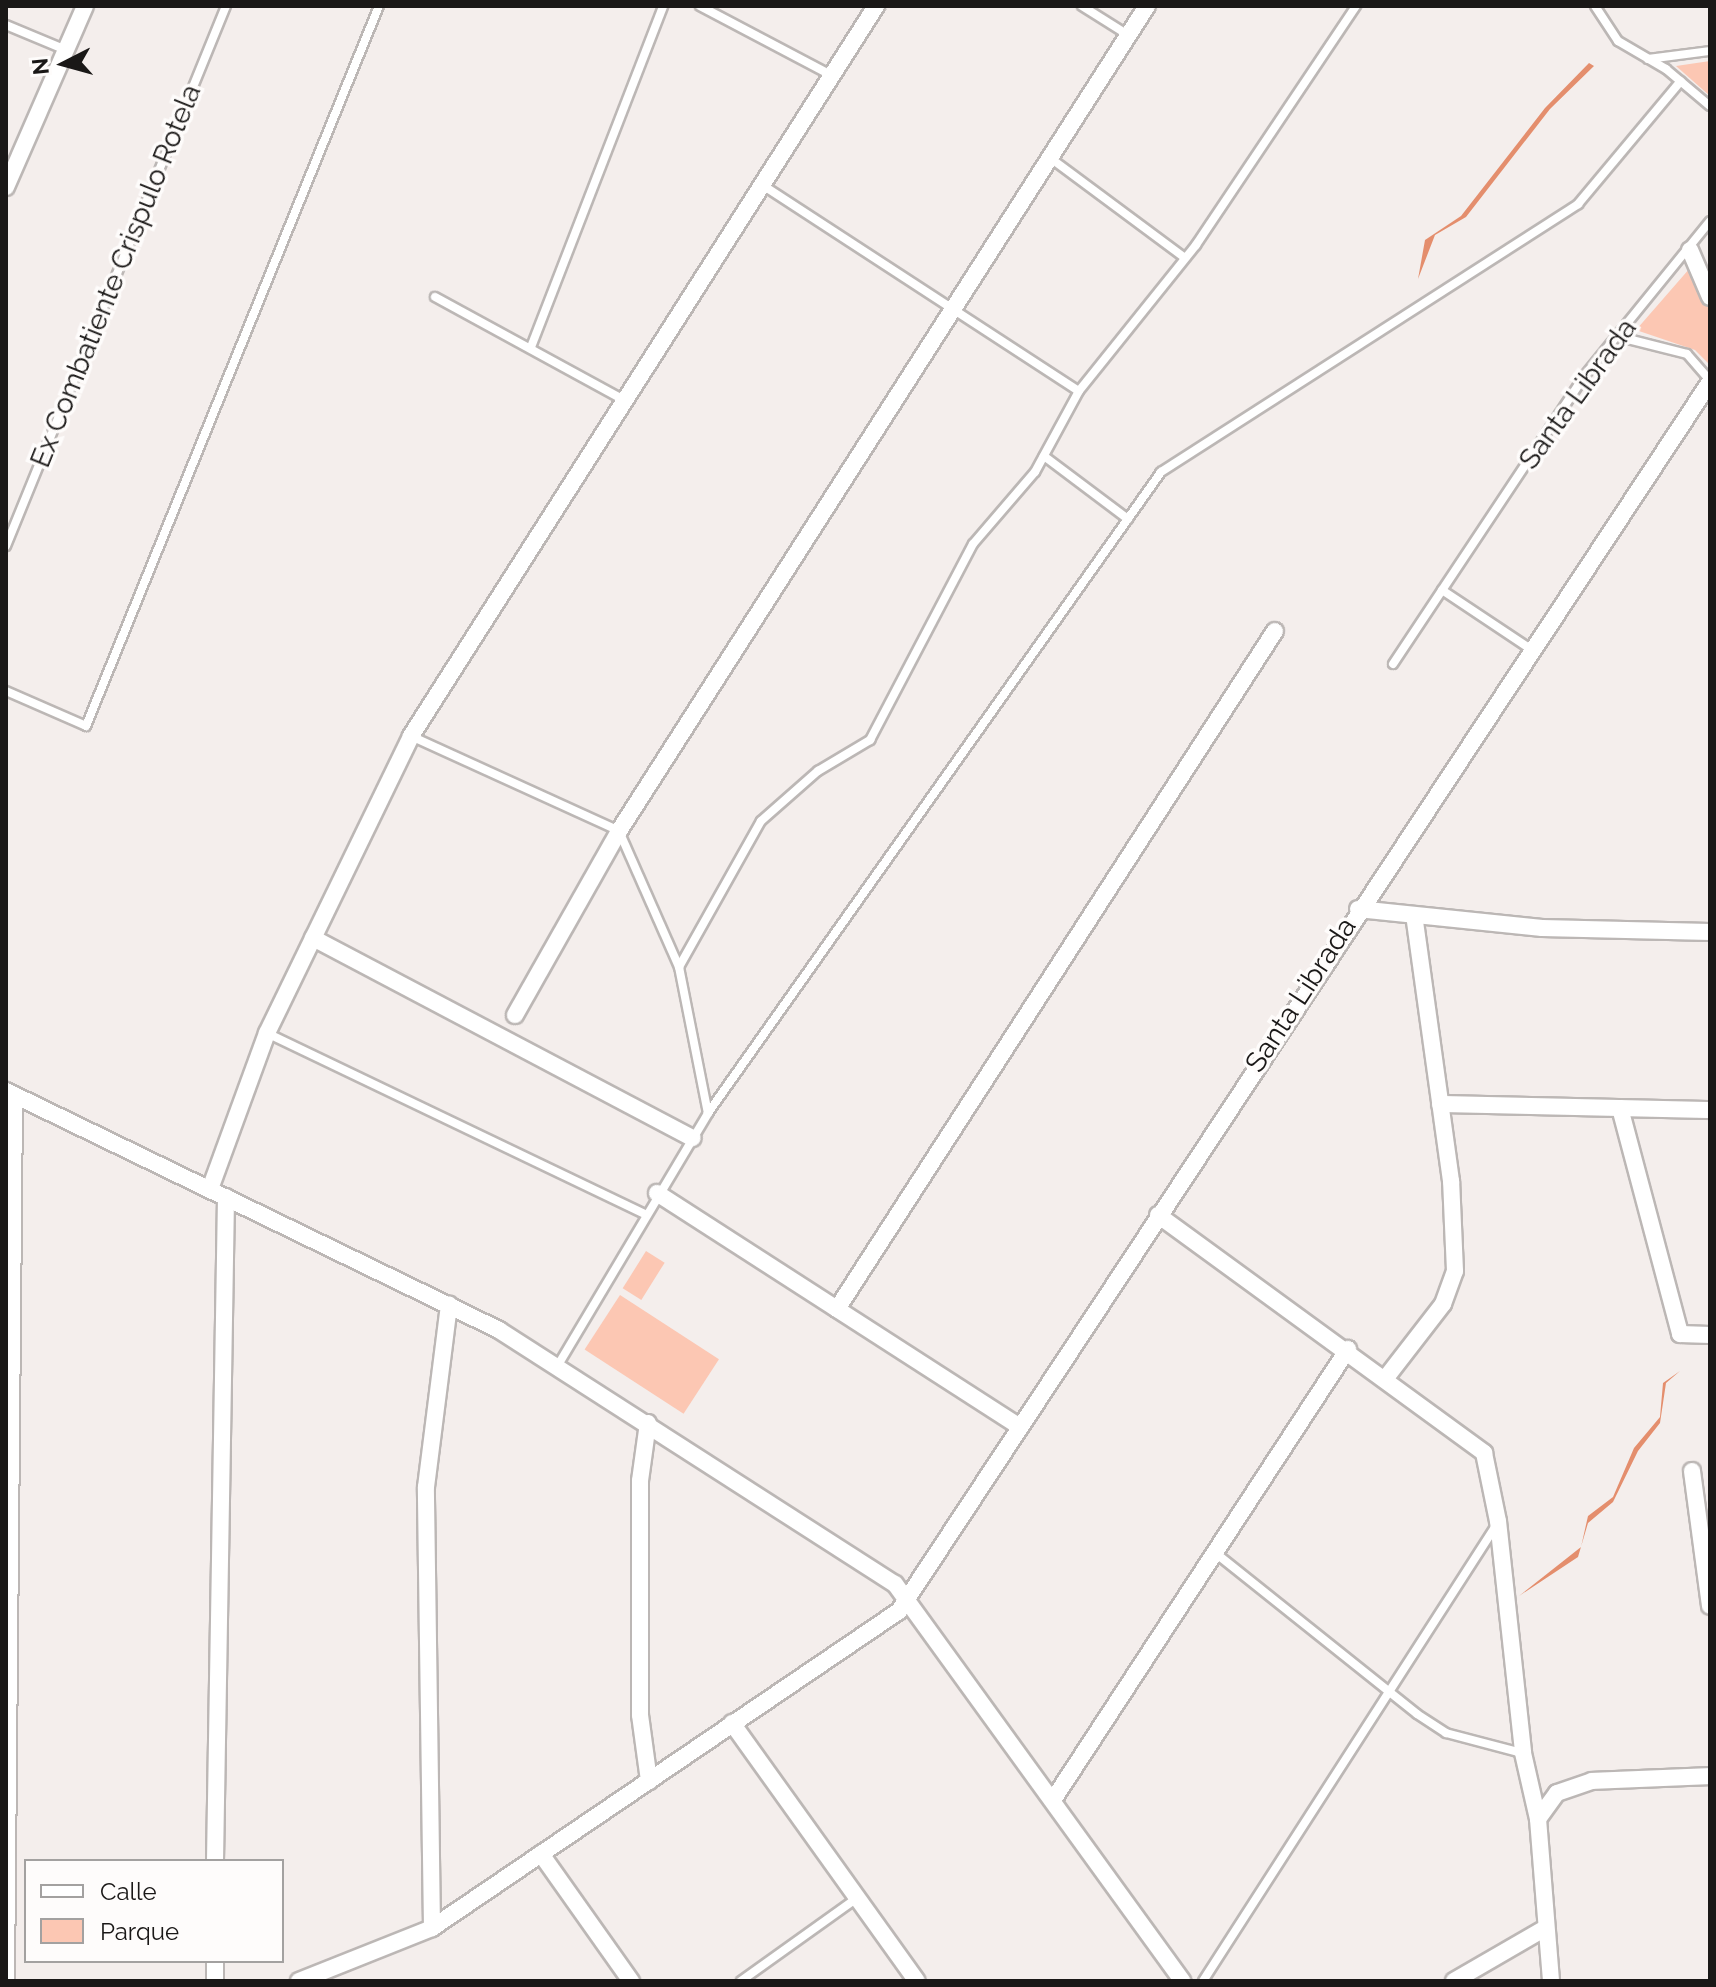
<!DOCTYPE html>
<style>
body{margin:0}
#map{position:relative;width:1716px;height:1987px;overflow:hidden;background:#f4eeec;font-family:Raleway,sans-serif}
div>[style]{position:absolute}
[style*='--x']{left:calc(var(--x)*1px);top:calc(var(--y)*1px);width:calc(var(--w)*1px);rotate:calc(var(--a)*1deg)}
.green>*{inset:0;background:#fcc7b3;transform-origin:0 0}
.water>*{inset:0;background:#e48e6d}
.roads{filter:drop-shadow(2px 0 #bcb7b5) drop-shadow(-2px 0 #bcb7b5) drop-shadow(0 2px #bcb7b5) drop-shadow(0 -2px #bcb7b5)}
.lane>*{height:8px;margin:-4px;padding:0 4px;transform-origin:4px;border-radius:4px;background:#fff}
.street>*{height:16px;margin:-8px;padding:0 8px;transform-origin:8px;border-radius:8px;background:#fff}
span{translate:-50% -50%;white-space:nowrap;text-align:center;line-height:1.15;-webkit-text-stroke:7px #fefcfb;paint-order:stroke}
.street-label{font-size:28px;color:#1a1817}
.frame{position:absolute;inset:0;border:8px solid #1a1817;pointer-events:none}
.legend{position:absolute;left:24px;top:1859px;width:260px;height:104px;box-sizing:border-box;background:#fefcfb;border:2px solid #a3a1a0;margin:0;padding:10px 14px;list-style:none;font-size:24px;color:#1a1817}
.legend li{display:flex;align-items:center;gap:16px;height:40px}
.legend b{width:40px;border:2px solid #a3a1a0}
.north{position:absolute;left:24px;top:24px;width:80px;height:80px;-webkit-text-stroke:6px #fefcfb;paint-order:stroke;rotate:264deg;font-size:22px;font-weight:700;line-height:32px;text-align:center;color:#1a1817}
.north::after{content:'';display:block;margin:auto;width:28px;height:36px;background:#1a1817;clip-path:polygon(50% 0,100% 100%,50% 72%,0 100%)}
</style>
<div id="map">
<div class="green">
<div style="clip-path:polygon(1710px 61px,1710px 96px,1676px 66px)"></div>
<div style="clip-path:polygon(1690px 268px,1710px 312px,1710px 365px,1695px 350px,1636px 330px)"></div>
<div style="left:646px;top:1251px;width:22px;height:44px;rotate:32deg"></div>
<div style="left:620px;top:1295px;width:118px;height:65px;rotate:33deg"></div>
</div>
<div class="water">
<div style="clip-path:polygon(1589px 63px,1594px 66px,1550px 109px,1466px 217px,1435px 235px,1418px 279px,1425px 240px,1461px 216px,1545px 108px)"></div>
<div style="clip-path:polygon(1680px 1371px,1666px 1383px,1660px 1423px,1638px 1451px,1613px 1502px,1588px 1523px,1578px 1557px,1519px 1596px,1581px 1547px,1588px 1516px,1613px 1497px,1634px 1448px,1660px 1417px,1663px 1383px)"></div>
</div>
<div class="roads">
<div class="lane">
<div style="--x:700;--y:6;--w:148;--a:27.8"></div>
<div style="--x:1082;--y:6;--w:54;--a:32.2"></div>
<div style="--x:1595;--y:6;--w:42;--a:56.7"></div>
<div style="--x:1618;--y:41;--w:56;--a:30.3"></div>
<div style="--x:1666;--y:69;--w:57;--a:40.1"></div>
<div style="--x:6;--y:25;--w:65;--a:22.6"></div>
<div style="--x:1648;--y:59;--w:63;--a:-7.4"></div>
<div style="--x:1049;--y:157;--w:169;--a:36.6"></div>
<div style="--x:761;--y:184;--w:379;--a:33.1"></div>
<div style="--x:435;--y:297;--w:213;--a:28.6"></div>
<div style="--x:1616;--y:336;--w:73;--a:14.2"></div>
<div style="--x:1687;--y:354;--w:35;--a:49"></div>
<div style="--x:531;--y:347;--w:366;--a:-68.8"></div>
<div style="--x:1044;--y:456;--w:105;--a:36.9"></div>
<div style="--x:6;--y:546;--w:583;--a:-67.83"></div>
<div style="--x:1442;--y:590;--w:108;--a:33.7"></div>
<div style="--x:1393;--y:664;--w:347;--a:-56.4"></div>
<div style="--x:1585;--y:375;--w:198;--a:-50.9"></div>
<div style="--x:6;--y:691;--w:87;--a:23.6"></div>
<div style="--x:86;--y:726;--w:777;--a:-67.86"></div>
<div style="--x:411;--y:736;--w:229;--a:24.5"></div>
<div style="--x:619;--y:831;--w:149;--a:66.2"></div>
<div style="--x:679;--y:967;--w:149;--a:78.8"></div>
<div style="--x:679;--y:967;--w:167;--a:-60.7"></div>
<div style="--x:761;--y:821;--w:76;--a:-41.3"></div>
<div style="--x:818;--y:771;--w:61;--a:-30.8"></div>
<div style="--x:870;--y:740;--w:221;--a:-62.3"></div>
<div style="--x:973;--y:544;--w:95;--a:-49.3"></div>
<div style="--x:1035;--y:472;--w:92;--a:-61.5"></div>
<div style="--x:1079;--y:391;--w:187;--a:-51.3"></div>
<div style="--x:1196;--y:245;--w:288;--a:-56.2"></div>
<div style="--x:267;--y:1033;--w:418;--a:25.6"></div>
<div style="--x:558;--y:1365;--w:293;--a:-59.2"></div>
<div style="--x:708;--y:1113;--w:785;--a:-54.75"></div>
<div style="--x:1161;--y:472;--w:496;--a:-32.7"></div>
<div style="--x:1578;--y:204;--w:160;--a:-50.1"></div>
<div style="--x:1213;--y:1551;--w:261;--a:38.6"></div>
<div style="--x:1417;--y:1714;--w:35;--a:33"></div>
<div style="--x:1446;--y:1733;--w:79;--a:14.7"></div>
<div style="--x:741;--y:1981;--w:143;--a:-35.6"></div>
<div style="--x:1203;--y:1981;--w:543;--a:-57.25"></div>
</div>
<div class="street">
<div style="--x:6;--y:187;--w:197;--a:-66.4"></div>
<div style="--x:1690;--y:250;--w:51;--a:66.9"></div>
<div style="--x:1358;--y:909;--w:185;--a:5.9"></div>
<div style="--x:1542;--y:928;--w:168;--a:1.4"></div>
<div style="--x:313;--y:938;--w:429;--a:27.8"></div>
<div style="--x:515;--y:1015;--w:211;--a:-60.5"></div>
<div style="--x:619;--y:831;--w:979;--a:-57.38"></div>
<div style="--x:6;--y:1091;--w:548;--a:25.86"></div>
<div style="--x:499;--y:1330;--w:470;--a:32.7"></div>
<div style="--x:895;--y:1584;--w:490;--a:54.1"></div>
<div style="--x:1440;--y:1104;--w:270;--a:1.3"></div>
<div style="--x:1620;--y:1108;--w:234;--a:75.1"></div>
<div style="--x:1680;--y:1334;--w:30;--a:2"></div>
<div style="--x:210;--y:1189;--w:166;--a:-69.9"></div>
<div style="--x:267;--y:1033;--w:330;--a:-64.1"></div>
<div style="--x:411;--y:736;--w:866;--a:-57.5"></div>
<div style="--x:657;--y:1193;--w:432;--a:32.8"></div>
<div style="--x:1158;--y:1215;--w:404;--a:36.1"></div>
<div style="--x:1484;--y:1453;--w:69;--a:78.4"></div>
<div style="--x:1498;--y:1521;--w:233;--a:83.8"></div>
<div style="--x:1523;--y:1753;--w:68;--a:77.2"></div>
<div style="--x:1538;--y:1819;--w:163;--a:85.4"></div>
<div style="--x:837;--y:1309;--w:807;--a:-57.14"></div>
<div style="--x:1385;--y:1379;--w:95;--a:-52.3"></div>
<div style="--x:1443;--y:1304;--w:35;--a:-70"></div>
<div style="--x:1455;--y:1271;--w:90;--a:-92.5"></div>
<div style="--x:1451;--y:1181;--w:263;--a:-97.9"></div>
<div style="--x:648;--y:1423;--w:59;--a:97.9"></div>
<div style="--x:640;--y:1481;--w:234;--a:90"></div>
<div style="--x:640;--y:1715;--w:67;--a:82.2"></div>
<div style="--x:1692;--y:1471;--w:136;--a:82.4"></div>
<div style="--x:732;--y:1723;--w:317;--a:54.4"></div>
<div style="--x:1053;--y:1800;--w:539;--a:-56.81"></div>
<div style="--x:1538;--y:1819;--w:32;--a:-54"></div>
<div style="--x:1557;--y:1793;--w:37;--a:-19"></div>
<div style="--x:1592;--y:1781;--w:118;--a:-2.4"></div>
<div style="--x:541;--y:1854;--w:156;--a:54.7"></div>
<div style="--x:215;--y:1861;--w:664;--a:-89.05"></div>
<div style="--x:432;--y:1928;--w:441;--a:-90.8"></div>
<div style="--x:426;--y:1487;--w:184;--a:-82.8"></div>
<div style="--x:6;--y:1981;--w:886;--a:-89.48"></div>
<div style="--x:215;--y:1981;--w:20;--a:-90"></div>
<div style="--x:299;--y:1981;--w:143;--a:-21.7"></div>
<div style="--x:432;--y:1928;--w:564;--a:-34.17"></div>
<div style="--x:899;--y:1611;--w:1472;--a:-56.58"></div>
<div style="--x:1454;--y:1981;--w:102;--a:-30.1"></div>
</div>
</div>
<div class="street-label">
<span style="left:116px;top:276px;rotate:-68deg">Ex Combatiente Crispulo Rotela</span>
<span style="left:1578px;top:394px;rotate:-54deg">Santa Librada</span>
<span style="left:1301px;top:995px;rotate:-57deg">Santa Librada</span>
</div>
<div class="frame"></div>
<ul class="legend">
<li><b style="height:10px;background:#fff"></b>Calle</li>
<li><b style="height:22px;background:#fcc7b3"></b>Parque</li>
</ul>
<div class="north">N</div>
</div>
